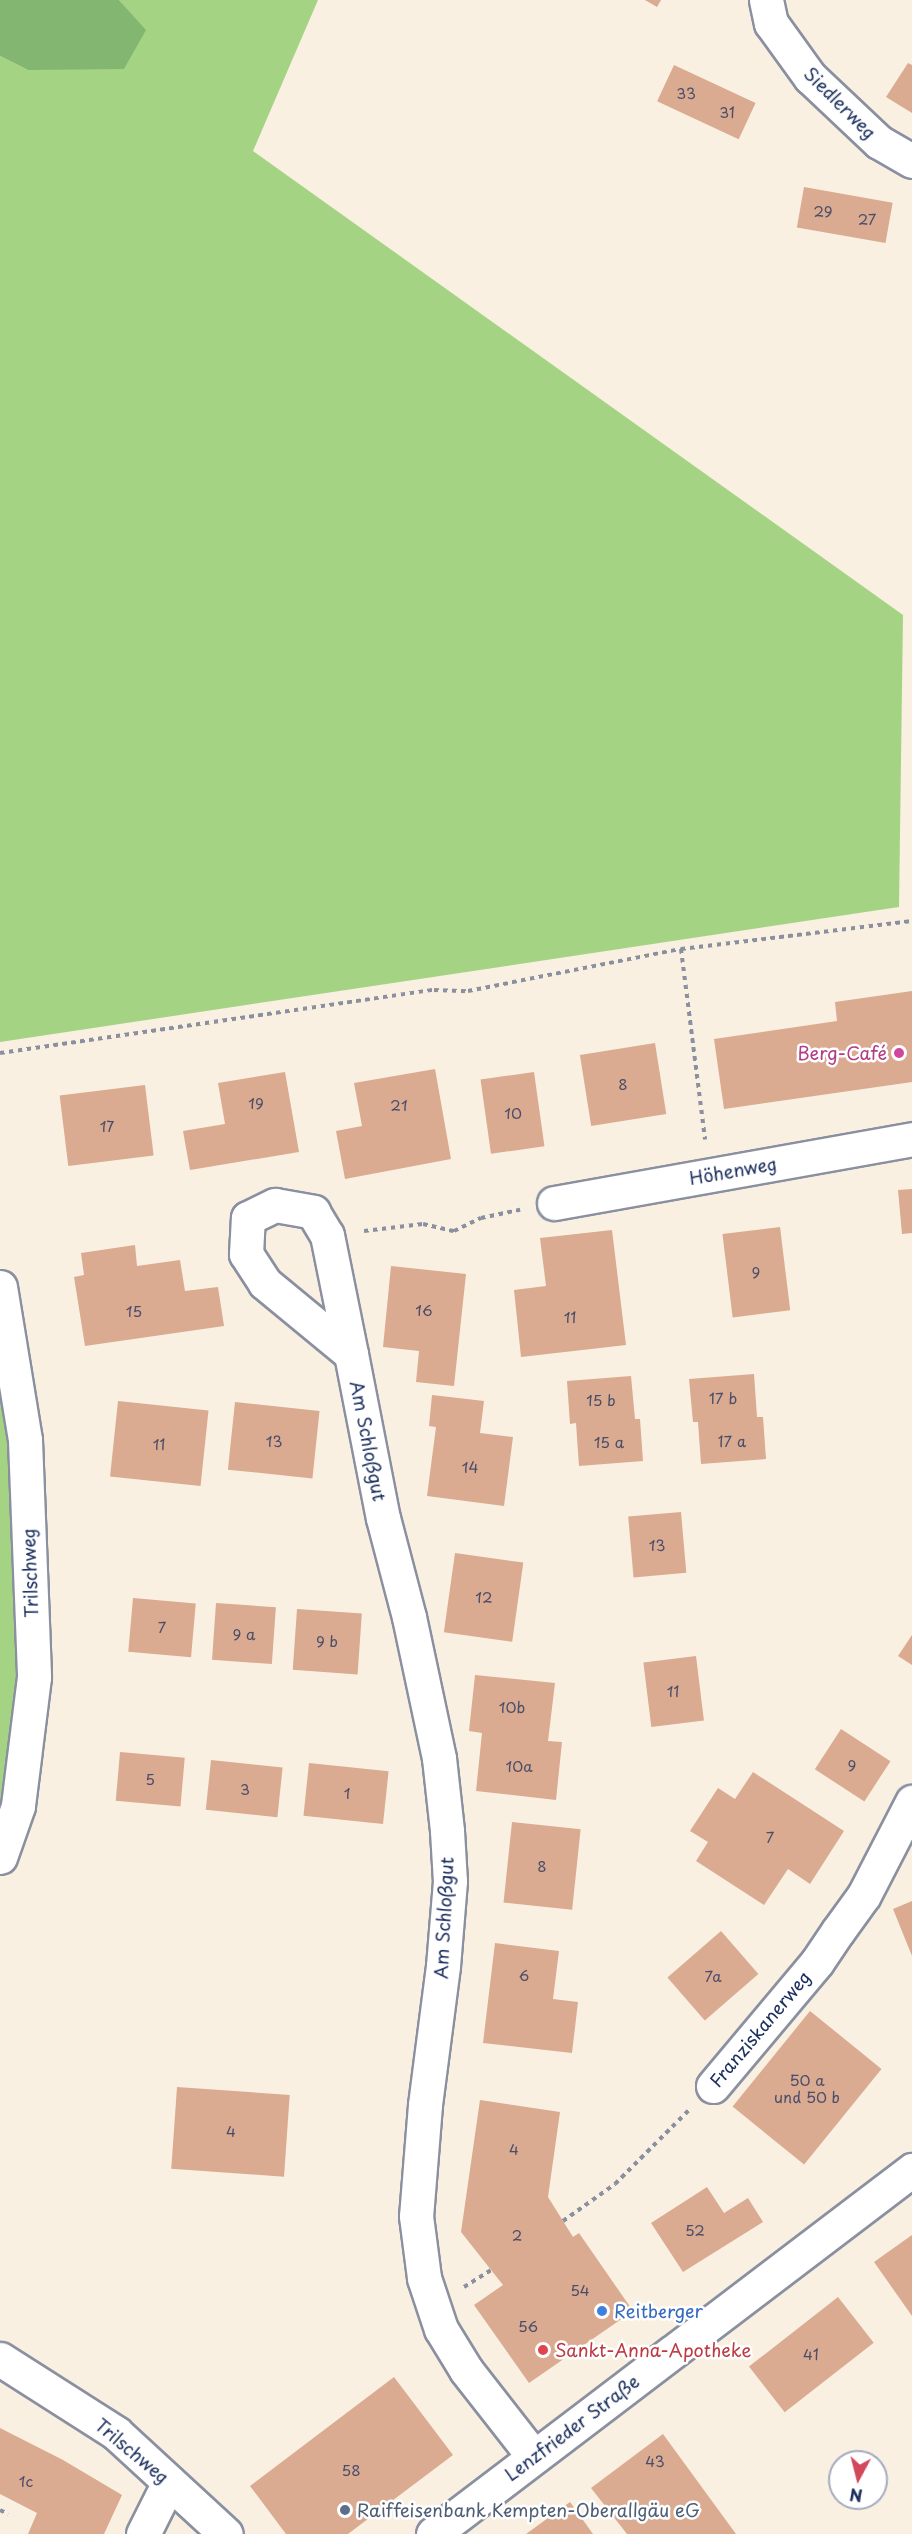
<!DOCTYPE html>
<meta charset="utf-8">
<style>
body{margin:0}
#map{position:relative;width:912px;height:2534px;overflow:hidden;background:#f9f0e2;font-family:"Playpen Sans",sans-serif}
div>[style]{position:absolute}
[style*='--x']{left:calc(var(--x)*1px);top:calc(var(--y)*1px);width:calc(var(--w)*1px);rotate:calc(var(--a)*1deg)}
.green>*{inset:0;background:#a4d483}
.forest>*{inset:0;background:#83b671}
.building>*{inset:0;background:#daab90;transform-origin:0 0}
.path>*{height:4px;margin-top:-2px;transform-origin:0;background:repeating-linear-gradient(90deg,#8a90a0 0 4.5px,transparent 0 9px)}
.roads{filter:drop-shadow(2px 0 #8a90a0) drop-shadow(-2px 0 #8a90a0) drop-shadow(0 2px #8a90a0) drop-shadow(0 -2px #8a90a0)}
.street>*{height:33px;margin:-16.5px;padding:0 16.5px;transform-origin:16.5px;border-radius:16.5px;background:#fff}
.secondary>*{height:33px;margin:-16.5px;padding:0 16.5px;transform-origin:16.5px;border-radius:16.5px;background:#fff}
.dots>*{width:16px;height:16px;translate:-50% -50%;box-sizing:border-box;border:3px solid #fff;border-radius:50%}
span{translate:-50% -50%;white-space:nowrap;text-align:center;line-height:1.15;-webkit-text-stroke:5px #fff;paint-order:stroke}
.number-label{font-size:15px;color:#4b4e6a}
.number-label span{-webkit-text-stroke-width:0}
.street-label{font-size:18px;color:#1b2f5e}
.hotel-label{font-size:18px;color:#b23c85}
.right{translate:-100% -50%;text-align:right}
.shop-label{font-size:18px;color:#366cbe}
.left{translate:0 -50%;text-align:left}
.health-label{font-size:18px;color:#be3a42}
.service-label{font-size:18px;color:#4e5e75}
.north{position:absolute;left:828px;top:2450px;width:60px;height:60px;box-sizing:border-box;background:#fff;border:2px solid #a4acbf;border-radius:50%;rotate:187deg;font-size:16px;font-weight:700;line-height:24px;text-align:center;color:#1b2f5e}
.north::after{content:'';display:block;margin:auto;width:21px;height:27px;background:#d1495b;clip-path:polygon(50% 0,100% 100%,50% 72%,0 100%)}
</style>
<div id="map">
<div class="green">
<div style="clip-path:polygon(119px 0,318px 0,253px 151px,903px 615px,899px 907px,0 1042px,0 56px,28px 70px,145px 30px)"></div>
<div style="clip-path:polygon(0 1361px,13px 1442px,21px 1676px,0 1809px)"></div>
</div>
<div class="forest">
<div style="clip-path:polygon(0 0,119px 0,146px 30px,124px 69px,28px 70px,0 56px)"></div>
</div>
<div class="building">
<div style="clip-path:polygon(645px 0,661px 0,657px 7px)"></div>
<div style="clip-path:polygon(908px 63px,912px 65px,912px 113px,886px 97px)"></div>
<div style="left:674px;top:65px;width:90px;height:40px;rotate:25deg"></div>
<div style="left:804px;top:187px;width:90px;height:41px;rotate:10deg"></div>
<div style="clip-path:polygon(912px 991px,912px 1082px,724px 1109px,714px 1039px,837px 1021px,835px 1002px)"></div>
<div style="left:655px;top:1043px;width:72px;height:76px;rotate:81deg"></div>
<div style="clip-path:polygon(435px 1069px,451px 1159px,345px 1179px,336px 1131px,362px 1126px,354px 1083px)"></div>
<div style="clip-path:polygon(285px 1072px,299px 1152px,190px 1170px,183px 1131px,225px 1124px,218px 1083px)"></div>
<div style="left:534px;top:1072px;width:75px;height:54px;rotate:82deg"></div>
<div style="left:145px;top:1085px;width:71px;height:86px;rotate:83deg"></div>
<div style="clip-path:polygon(912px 1189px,912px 1233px,902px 1234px,898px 1190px)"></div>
<div style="left:780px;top:1227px;width:84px;height:58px;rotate:83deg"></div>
<div style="clip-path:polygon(612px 1230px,626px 1345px,521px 1357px,514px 1290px,546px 1286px,540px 1238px)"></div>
<div style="clip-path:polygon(135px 1245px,137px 1266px,180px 1260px,185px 1291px,218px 1287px,224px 1326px,85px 1346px,74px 1277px,84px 1275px,81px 1253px)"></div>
<div style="clip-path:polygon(391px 1266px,466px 1274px,454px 1386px,416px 1382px,419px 1351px,383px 1347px)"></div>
<div style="clip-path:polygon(754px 1374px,757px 1417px,763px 1417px,766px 1459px,701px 1464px,698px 1422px,693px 1422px,689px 1379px)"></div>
<div style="clip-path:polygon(631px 1376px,635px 1419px,640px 1419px,643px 1461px,579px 1466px,576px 1423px,570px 1424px,567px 1381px)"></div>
<div style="clip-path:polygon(432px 1395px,484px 1401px,480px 1433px,513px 1437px,504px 1506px,427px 1496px,436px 1427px,429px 1426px)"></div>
<div style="left:118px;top:1401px;width:91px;height:76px;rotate:6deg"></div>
<div style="left:235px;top:1402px;width:85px;height:68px;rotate:6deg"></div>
<div style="left:681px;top:1512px;width:61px;height:53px;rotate:85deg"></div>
<div style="left:455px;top:1553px;width:69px;height:80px;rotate:8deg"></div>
<div style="left:133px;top:1598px;width:63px;height:54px;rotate:5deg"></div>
<div style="left:216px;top:1603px;width:60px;height:57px;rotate:4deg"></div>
<div style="left:297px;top:1609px;width:65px;height:61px;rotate:4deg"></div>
<div style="clip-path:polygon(912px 1635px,912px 1665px,898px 1656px)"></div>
<div style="left:696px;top:1656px;width:65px;height:53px;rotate:83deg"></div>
<div style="clip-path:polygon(475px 1675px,555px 1683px,548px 1741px,562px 1742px,556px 1800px,476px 1791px,482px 1733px,469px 1731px)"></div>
<div style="left:841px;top:1729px;width:59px;height:48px;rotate:33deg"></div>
<div style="left:120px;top:1752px;width:65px;height:49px;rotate:5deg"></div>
<div style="left:211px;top:1760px;width:72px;height:50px;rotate:6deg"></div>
<div style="left:309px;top:1763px;width:80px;height:53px;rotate:6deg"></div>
<div style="clip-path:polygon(753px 1772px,844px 1831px,810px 1884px,788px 1869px,764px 1905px,696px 1861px,708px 1842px,690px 1831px,718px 1788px,735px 1799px)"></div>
<div style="left:512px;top:1822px;width:69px;height:81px;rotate:6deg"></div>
<div style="clip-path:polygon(912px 1901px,912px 1956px,893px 1909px)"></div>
<div style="left:721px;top:1931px;width:57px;height:71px;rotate:49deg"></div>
<div style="clip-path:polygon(495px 1943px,559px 1951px,553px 1999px,578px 2002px,572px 2053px,483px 2043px)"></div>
<div style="left:810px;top:2011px;width:92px;height:123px;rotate:39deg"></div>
<div style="left:177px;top:2087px;width:113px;height:82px;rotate:4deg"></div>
<div style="clip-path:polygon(480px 2100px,560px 2112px,548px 2197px,573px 2237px,579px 2233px,633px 2311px,529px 2383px,474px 2305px,503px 2285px,461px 2232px)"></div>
<div style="clip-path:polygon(707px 2187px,724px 2213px,748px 2198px,763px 2222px,683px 2272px,651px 2223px)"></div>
<div style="clip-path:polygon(912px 2235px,912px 2316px,874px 2262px)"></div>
<div style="left:838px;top:2297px;width:58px;height:113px;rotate:52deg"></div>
<div style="clip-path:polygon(394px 2377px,453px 2455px,348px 2534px,286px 2534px,250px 2486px)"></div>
<div style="clip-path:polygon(0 2428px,63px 2460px,122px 2495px,104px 2534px,28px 2534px,37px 2513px,0 2494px)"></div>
<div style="clip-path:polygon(663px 2434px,736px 2534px,627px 2534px,591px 2488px)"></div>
<div style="clip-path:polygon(570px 2502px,593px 2534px,526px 2534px)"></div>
</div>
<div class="path">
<div style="--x:681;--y:949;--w:192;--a:82.8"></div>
<div style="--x:0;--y:1053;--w:439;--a:-8.3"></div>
<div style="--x:434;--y:990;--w:34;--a:2"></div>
<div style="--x:468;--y:991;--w:217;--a:-11.2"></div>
<div style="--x:681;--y:949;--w:233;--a:-6.9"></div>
<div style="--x:364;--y:1231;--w:59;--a:-6.8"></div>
<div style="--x:423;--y:1224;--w:32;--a:13"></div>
<div style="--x:454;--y:1231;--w:30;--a:-26"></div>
<div style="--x:481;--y:1218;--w:40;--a:-12"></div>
<div style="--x:563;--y:2221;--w:64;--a:-35.4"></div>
<div style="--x:615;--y:2184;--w:105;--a:-45"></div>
<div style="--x:464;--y:2287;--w:32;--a:-32"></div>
<div style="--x:0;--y:2510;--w:9;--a:27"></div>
</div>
<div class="roads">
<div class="street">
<div style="--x:766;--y:0;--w:24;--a:78"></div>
<div style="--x:771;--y:23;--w:67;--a:54.2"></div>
<div style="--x:810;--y:77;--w:95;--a:43.3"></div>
<div style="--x:879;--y:142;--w:38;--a:30"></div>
<div style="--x:554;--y:1203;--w:364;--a:-10.1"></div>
<div style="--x:0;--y:1287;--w:155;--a:80.7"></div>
<div style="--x:25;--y:1440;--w:237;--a:87.8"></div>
<div style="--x:34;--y:1677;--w:130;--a:97.1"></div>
<div style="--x:18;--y:1806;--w:54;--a:109.4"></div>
<div style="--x:351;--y:1354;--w:112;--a:-140.5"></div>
<div style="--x:265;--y:1283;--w:35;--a:-123"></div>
<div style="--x:246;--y:1254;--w:36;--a:-87"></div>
<div style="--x:248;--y:1218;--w:30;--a:-26"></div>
<div style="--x:275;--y:1205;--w:39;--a:10"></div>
<div style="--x:313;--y:1212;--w:27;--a:59"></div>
<div style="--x:327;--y:1235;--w:121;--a:78.6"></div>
<div style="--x:351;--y:1354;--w:167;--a:79"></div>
<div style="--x:383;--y:1518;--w:102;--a:75.3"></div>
<div style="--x:409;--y:1617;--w:144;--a:78"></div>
<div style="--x:439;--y:1758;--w:73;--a:83.7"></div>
<div style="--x:447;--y:1831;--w:50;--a:86.6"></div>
<div style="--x:450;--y:1881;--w:85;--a:94.7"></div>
<div style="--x:443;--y:1966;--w:140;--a:97.4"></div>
<div style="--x:425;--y:2105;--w:111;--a:94.6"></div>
<div style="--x:416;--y:2216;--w:63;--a:82.6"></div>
<div style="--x:424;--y:2278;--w:54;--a:71.6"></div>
<div style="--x:441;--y:2329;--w:48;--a:58.6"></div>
<div style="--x:466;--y:2370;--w:110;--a:52"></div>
<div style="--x:713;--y:2086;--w:162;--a:-50"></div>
<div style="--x:817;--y:1962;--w:37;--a:-56"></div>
<div style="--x:838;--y:1931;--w:44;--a:-54.2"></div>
<div style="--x:864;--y:1895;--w:105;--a:-62.7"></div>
<div style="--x:0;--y:2359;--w:138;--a:32.5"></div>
<div style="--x:116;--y:2433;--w:149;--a:42.6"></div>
<div style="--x:143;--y:2534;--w:58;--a:-63.4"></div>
</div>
<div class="secondary">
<div style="--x:433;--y:2534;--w:602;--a:-37.23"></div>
</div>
</div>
<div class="dots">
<div style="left:899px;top:1053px;background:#d1479c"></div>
<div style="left:602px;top:2311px;background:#3f7fe0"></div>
<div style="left:543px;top:2350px;background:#e0444e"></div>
<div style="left:345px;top:2510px;background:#5c6f8a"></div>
</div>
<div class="number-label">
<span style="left:686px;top:93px">33</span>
<span style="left:727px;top:112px">31</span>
<span style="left:823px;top:211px">29</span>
<span style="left:867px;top:219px">27</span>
<span style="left:623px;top:1084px">8</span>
<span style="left:256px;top:1103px">19</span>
<span style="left:399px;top:1105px">21</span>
<span style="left:513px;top:1113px">10</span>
<span style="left:107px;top:1126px">17</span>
<span style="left:756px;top:1272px">9</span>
<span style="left:424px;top:1310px">16</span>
<span style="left:134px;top:1311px">15</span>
<span style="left:570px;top:1317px">11</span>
<span style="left:723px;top:1398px">17 b</span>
<span style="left:601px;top:1400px">15 b</span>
<span style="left:274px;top:1441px">13</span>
<span style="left:732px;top:1441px">17 a</span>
<span style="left:609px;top:1442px">15 a</span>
<span style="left:159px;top:1444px">11</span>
<span style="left:470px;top:1467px">14</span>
<span style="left:657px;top:1545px">13</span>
<span style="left:484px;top:1597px">12</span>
<span style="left:162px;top:1627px">7</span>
<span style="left:244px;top:1634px">9 a</span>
<span style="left:327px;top:1641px">9 b</span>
<span style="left:673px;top:1691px">11</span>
<span style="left:512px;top:1707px">10b</span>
<span style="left:852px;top:1765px">9</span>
<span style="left:519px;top:1766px">10a</span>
<span style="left:150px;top:1779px">5</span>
<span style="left:245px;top:1789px">3</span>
<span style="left:347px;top:1793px">1</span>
<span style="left:770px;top:1837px">7</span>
<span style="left:542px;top:1866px">8</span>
<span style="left:524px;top:1975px">6</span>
<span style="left:713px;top:1976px">7a</span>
<span style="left:807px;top:2088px">50 a<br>und 50 b</span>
<span style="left:231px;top:2131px">4</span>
<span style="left:514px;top:2149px">4</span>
<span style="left:695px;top:2230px">52</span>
<span style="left:517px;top:2235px">2</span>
<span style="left:580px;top:2290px">54</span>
<span style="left:528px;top:2326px">56</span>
<span style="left:811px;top:2354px">41</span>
<span style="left:655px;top:2461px">43</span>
<span style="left:351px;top:2470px">58</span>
<span style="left:26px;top:2481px">1c</span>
</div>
<div class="street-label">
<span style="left:840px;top:103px;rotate:45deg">Siedlerweg</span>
<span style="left:733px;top:1171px;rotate:-10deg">Höhenweg</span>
<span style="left:368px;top:1441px;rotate:79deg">Am Schloßgut</span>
<span style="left:30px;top:1573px;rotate:-92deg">Trilschweg</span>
<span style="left:444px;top:1918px;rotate:-87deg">Am Schloßgut</span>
<span style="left:760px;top:2029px;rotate:-50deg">Franziskanerweg</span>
<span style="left:572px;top:2428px;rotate:-37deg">Lenzfrieder Straße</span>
<span style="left:132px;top:2451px;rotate:40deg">Trilschweg</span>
</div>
<div class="hotel-label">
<span class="right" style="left:887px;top:1053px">Berg-Café</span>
</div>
<div class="shop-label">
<span class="left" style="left:614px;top:2311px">Reitberger</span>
</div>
<div class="health-label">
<span class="left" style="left:555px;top:2350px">Sankt-Anna-Apotheke</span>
</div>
<div class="service-label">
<span class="left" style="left:357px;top:2510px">Raiffeisenbank Kempten-Oberallgäu eG</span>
</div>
<div class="north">N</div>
</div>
